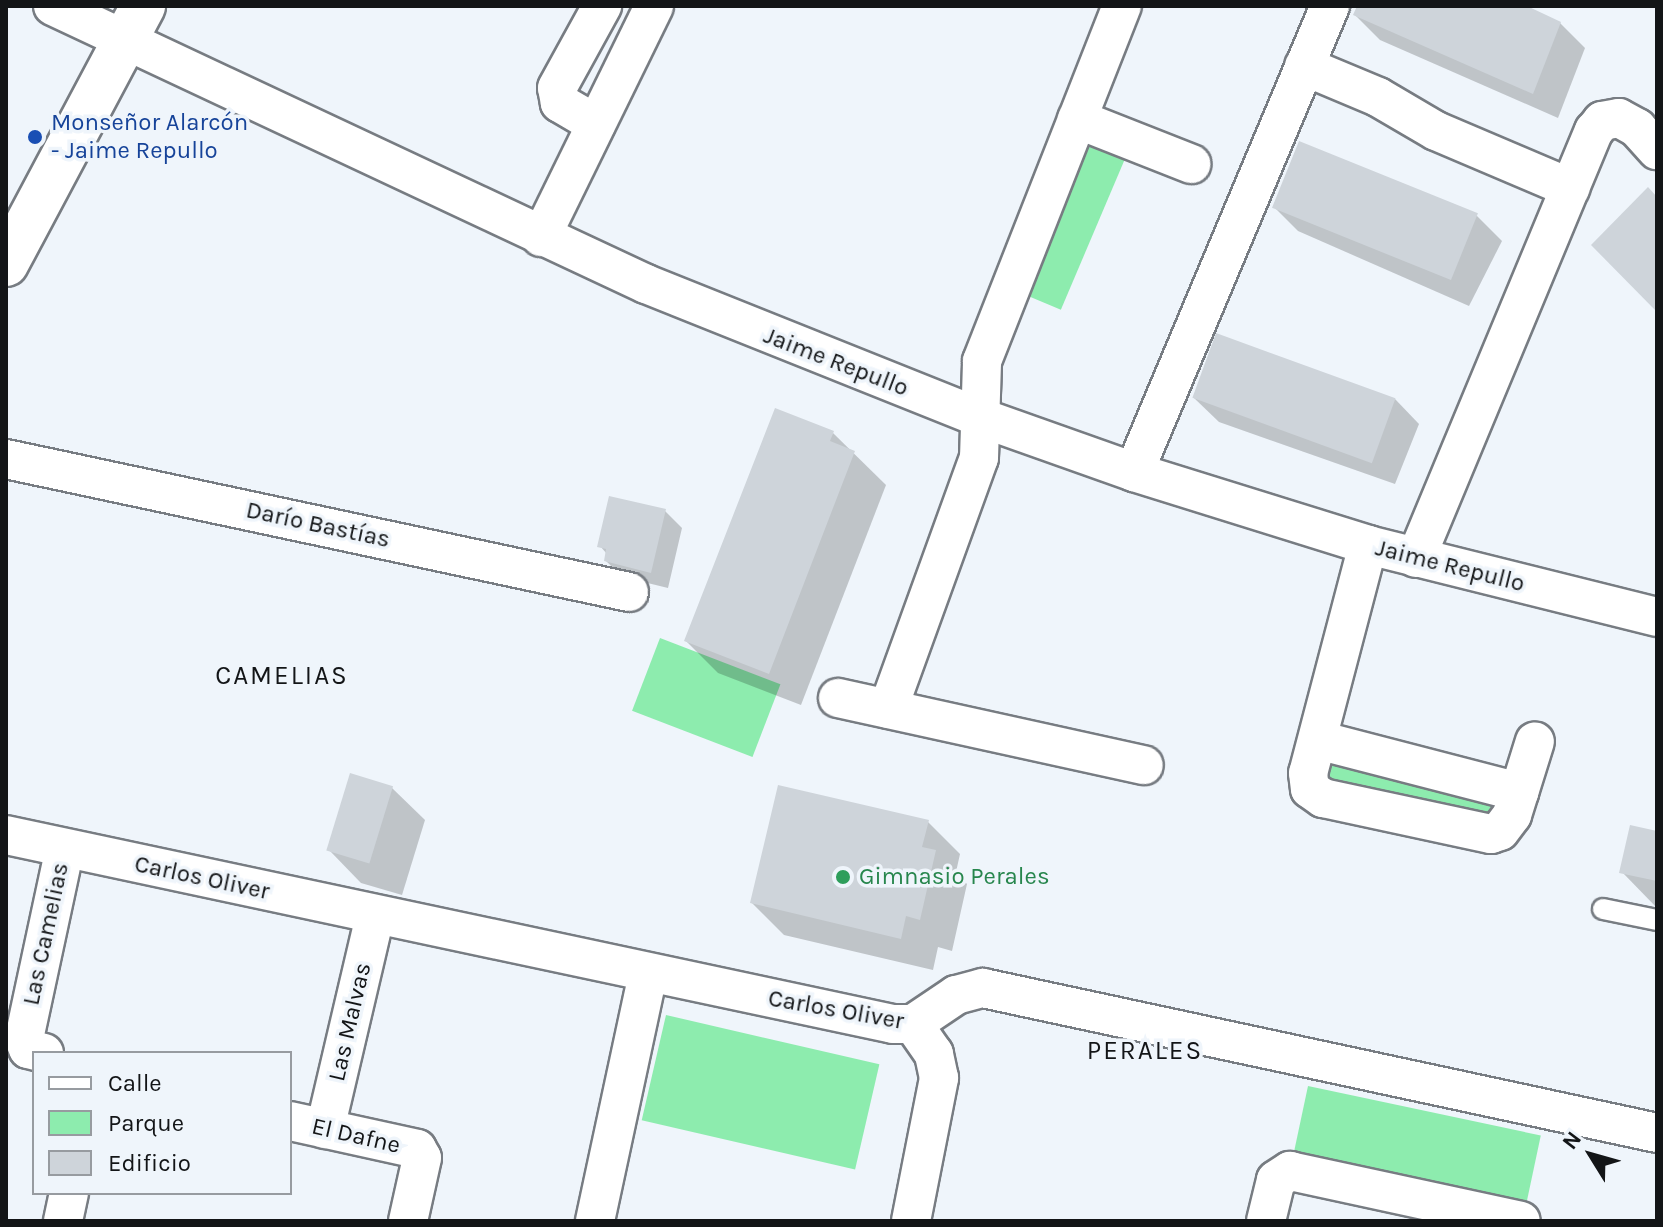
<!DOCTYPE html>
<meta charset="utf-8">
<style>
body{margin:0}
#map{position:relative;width:1663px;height:1227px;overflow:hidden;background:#eff5fb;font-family:Karla,sans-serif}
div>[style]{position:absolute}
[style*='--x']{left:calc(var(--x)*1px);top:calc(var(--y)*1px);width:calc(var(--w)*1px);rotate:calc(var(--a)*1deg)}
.green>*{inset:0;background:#8decae;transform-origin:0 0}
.shadow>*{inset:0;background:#0003}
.building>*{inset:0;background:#ced4da;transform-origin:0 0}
.roads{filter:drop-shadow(2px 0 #777c82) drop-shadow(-2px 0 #777c82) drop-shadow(0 2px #777c82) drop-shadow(0 -2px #777c82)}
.service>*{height:20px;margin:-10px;padding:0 10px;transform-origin:10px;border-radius:10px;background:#fff}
.minor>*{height:38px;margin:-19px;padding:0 19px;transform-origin:19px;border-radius:19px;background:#fff}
.tertiary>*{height:44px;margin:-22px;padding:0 22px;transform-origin:22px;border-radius:22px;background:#fff}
.dots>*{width:22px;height:22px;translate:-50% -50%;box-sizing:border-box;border:4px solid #eff5fb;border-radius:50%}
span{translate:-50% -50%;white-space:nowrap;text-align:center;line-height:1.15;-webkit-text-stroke:7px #eff5fb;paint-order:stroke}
.transit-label{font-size:24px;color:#164399}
.left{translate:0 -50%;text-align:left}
.street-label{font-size:24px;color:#131517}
.leisure-label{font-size:24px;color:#27864d}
.neighbourhood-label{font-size:26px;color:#131517;letter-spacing:2px}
.frame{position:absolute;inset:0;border:8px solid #131517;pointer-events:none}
.legend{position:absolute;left:32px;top:1051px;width:260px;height:144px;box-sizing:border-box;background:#eff5fb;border:2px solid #979ba0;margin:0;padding:10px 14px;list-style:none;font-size:24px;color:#131517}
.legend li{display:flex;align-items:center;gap:16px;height:40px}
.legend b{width:40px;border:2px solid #979ba0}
.north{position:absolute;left:1551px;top:1115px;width:80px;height:80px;-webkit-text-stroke:6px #eff5fb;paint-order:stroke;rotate:307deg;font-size:22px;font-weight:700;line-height:32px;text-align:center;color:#131517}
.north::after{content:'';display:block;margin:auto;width:28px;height:36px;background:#131517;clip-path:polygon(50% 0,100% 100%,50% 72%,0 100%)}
</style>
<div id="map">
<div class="green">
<div style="left:1086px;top:138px;width:44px;height:168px;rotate:23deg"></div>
<div style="left:660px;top:638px;width:129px;height:78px;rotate:21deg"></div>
<div style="clip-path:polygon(1320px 744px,1515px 794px,1506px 819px,1326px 795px)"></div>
<div style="left:666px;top:1015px;width:219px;height:108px;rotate:13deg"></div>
<div style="left:1308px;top:1086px;width:238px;height:73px;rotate:12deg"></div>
</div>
<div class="shadow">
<div style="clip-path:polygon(1359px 6px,1522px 6px,1560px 23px,1585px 48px,1558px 118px,1380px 40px,1355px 15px)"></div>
<div style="clip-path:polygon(1273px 206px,1477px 216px,1502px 241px,1469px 306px,1298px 231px)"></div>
<div style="clip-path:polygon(1194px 398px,1395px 399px,1419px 424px,1395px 484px,1219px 422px)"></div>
<div style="clip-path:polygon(833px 433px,886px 485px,801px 705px,718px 673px,686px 641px)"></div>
<div style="clip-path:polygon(665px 511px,682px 528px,668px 588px,623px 577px,606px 561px,607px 554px,600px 546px)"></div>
<div style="clip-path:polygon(352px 776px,392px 788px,425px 820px,402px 895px,361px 883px,329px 850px)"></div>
<div style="clip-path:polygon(928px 822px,960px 854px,956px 872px,967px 884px,952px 951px,938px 947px,933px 970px,784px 935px,752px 903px)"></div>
<div style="clip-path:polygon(1657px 833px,1657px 908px,1622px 872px)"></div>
</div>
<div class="building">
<div style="clip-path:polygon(1357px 6px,1527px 6px,1561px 22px,1533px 94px,1353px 15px)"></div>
<div style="left:1299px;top:141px;width:193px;height:72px;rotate:22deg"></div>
<div style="clip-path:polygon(1648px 187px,1657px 197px,1657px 312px,1591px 245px)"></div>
<div style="left:1216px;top:333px;width:191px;height:69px;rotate:20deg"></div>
<div style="clip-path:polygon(775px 408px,834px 431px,830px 441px,855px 451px,769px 674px,684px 641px)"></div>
<div style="clip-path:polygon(609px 496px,666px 509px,651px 573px,604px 561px,606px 549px,597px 547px)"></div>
<div style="left:350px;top:773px;width:45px;height:81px;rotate:17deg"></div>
<div style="clip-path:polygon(778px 785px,929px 820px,922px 847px,936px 850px,920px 920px,906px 916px,901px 939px,750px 903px)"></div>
<div style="clip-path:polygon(1630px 825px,1657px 831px,1657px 881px,1619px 873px)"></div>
</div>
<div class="roads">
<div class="service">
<div style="--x:1603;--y:909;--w:55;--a:11.5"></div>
</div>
<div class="minor">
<div style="--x:53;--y:6;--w:655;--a:25.12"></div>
<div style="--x:646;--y:284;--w:359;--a:21.8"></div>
<div style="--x:979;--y:417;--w:164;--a:19.5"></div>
<div style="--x:1134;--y:472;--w:245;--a:17.3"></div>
<div style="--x:1368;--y:545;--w:298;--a:14"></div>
<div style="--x:1304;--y:66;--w:80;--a:22.7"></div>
<div style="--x:1378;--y:97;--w:67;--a:30.4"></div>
<div style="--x:1436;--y:131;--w:146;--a:23"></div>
<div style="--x:1077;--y:119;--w:123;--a:21.5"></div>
<div style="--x:596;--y:124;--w:42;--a:-149.7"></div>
<div style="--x:560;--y:103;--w:15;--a:-101"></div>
<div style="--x:557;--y:88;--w:94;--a:-61.2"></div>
<div style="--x:541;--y:237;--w:257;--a:-63.9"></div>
<div style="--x:6;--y:459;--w:637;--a:12.05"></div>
<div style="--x:1134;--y:472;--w:506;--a:-67.19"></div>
<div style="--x:1368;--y:545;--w:236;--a:104.7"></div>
<div style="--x:1308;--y:773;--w:16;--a:83"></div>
<div style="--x:1310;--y:789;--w:16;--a:35"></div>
<div style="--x:1323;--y:798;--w:172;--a:12.1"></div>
<div style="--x:1491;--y:834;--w:9;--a:-18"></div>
<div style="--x:1500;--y:831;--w:20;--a:-53"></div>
<div style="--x:1512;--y:815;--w:77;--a:-72.7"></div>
<div style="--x:1416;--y:558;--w:463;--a:-67.4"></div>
<div style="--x:1594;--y:131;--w:13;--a:-51"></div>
<div style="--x:1602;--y:121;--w:17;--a:-10"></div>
<div style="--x:1619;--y:118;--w:21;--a:29"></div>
<div style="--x:1637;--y:128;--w:30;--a:48"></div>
<div style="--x:838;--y:698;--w:313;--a:12.4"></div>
<div style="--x:888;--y:709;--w:267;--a:-70.1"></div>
<div style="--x:979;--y:458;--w:97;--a:-88.2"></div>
<div style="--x:982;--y:361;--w:382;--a:-68.5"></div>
<div style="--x:1318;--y:740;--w:208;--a:14.5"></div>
<div style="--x:6;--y:835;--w:907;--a:12.03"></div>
<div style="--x:893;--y:1024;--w:20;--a:0"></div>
<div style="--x:913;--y:1024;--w:52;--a:-34"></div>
<div style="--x:956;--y:995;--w:28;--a:-15"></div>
<div style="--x:983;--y:988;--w:689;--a:12.14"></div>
<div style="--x:44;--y:1053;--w:16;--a:-166"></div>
<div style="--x:28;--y:1049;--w:11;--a:-112"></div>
<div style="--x:24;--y:1039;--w:195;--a:-77.9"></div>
<div style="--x:290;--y:1121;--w:130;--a:12.4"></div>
<div style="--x:417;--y:1149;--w:10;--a:61"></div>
<div style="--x:422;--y:1158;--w:65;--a:102.5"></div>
<div style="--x:325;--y:1129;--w:220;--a:-76.8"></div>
<div style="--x:63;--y:1221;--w:29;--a:-78"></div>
<div style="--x:595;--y:1221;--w:253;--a:-77.9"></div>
<div style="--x:911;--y:1221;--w:146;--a:-78.9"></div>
<div style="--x:939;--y:1078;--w:25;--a:-102"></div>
<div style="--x:934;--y:1054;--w:37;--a:-125"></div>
<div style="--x:1266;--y:1221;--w:42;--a:-76.3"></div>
<div style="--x:1276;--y:1180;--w:17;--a:-33"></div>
<div style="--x:1290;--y:1171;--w:236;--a:12.2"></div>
</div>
<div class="tertiary">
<div style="--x:6;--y:264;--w:292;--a:-62"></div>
</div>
</div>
<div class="dots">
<div style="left:35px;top:137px;background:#1a4fb4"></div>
<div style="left:843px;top:877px;background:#2e9e5b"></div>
</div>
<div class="transit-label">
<span class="left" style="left:51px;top:137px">Monseñor Alarcón<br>- Jaime Repullo</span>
</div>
<div class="street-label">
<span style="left:836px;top:362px;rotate:21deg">Jaime Repullo</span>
<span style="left:318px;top:525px;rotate:12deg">Darío Bastías</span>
<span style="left:1450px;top:566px;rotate:14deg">Jaime Repullo</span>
<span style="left:202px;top:878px;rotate:12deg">Carlos Oliver</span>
<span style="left:46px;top:934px;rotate:-78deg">Las Camelias</span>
<span style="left:836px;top:1010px;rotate:10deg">Carlos Oliver</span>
<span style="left:350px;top:1022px;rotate:-77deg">Las Malvas</span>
<span style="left:356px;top:1136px;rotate:13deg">El Dafne</span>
</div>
<div class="leisure-label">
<span class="left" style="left:859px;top:877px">Gimnasio Perales</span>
</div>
<div class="neighbourhood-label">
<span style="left:282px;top:676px">CAMELIAS</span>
<span style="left:1145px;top:1051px">PERALES</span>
</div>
<div class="frame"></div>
<ul class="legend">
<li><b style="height:10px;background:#fff"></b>Calle</li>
<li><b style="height:22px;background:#8decae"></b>Parque</li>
<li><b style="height:22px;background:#ced4da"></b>Edificio</li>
</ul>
<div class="north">N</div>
</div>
